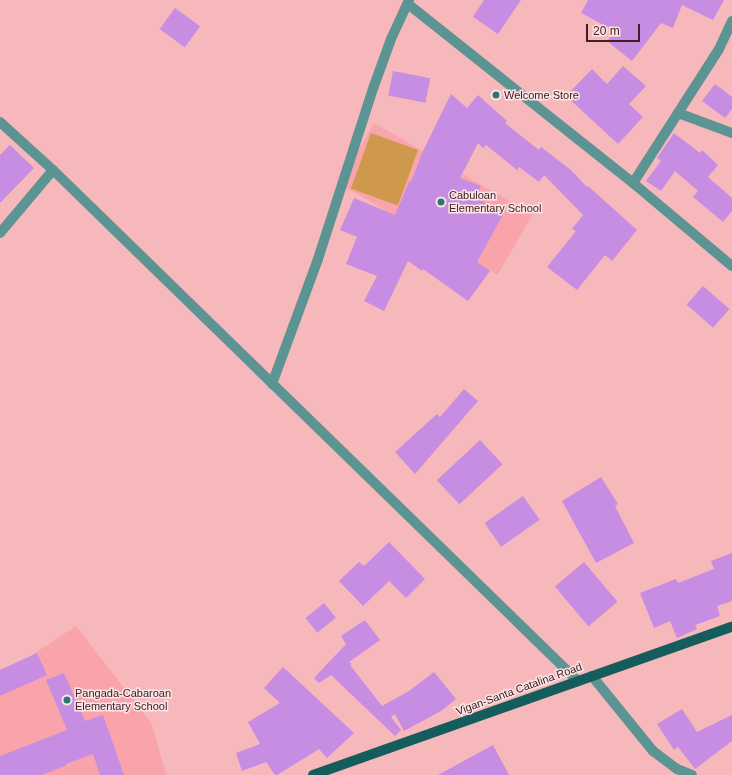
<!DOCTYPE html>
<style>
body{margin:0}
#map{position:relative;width:732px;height:775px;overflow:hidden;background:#f7b8bc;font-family:Helvetica,sans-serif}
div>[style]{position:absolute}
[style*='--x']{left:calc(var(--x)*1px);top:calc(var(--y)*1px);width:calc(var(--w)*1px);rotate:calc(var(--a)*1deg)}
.built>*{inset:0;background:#f9a4ab;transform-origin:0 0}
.green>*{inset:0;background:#ce994d;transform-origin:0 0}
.building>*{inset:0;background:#c68de2;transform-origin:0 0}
.minor>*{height:10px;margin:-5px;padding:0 5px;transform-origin:5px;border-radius:5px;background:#5b9493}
.major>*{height:10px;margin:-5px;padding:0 5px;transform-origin:5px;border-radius:5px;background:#145d5c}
.dots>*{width:11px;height:11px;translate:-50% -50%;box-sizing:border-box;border:2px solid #fde4e6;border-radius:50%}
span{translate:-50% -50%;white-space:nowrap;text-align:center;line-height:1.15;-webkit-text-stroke:3px #fde4e6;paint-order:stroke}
.poi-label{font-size:11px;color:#3f2124}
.left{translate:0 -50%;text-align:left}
.street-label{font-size:11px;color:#3f2124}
.scale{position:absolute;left:586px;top:24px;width:54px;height:18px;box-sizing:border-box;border:2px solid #3f2124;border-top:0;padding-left:5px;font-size:12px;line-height:14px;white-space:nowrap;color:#3f2124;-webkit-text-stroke:3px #fde4e6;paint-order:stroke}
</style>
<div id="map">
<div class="built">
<div style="left:374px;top:123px;width:183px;height:70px;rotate:30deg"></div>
<div style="clip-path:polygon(76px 626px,152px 724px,166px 775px,0 775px,0 676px)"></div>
</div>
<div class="green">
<div style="left:371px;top:133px;width:50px;height:59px;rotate:20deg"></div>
</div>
<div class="building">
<div style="clip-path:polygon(484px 0,521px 0,498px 34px,473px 17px)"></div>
<div style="clip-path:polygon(588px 0,724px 0,713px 20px,682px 5px,673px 28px,661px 23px,632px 61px,607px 41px,615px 31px,581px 13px)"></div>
<div style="left:175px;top:8px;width:31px;height:26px;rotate:36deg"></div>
<div style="clip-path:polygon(623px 66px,646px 86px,629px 104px,643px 117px,618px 144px,566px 96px,592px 69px,607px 84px)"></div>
<div style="left:393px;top:71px;width:38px;height:25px;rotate:11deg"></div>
<div style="clip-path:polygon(715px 84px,732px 97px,732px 109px,725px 118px,702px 101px)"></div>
<div style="clip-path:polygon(451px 94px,467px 108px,478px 95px,507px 121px,505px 123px,539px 150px,541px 147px,571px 170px,587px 187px,588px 186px,637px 230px,612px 261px,605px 255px,577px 290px,547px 267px,576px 231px,572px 229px,583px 215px,544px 175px,539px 182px,519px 167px,517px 170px,486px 145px,483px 148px,478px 143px,460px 178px,481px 186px,476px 198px,504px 213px,477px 262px,490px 271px,468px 301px,423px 269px,422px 271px,408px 261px,384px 311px,364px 301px,377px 276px,346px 264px,357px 237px,340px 230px,354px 198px,395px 215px,409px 182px,411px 182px,423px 151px)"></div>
<div style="clip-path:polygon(674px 133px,700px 153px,702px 150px,718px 165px,708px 177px,732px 198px,732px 211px,723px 222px,693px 197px,698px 191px,675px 171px,661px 191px,646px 181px,661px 161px,657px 158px)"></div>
<div style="clip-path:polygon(10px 145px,34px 168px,0 203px,0 155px)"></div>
<div style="left:703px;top:286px;width:35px;height:25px;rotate:41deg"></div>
<div style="clip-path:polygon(464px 389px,478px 401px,415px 474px,395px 452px,437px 414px,440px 417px)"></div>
<div style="left:480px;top:440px;width:33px;height:59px;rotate:47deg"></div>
<div style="clip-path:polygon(601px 477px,618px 504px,615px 506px,634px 543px,596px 563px,562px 501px)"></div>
<div style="left:523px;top:496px;width:29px;height:47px;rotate:55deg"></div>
<div style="clip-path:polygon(389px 542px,425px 579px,406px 598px,389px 581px,363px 606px,339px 581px,359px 562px,364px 566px)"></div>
<div style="clip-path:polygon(732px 553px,732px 601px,717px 606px,720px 616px,695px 625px,697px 629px,677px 638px,670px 621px,654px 628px,640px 593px,676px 579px,678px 583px,714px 569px,711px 561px)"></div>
<div style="left:584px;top:562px;width:52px;height:38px;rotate:50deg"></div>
<div style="left:324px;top:603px;width:19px;height:24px;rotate:51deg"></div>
<div style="clip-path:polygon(365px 620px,380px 640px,349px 662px,352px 664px,350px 665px,382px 706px,409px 691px,434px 672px,456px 699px,441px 711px,404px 731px,395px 714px,391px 717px,401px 730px,395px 736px,331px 675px,319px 683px,314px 678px,346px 644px,341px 636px)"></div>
<div style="clip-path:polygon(37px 653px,47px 675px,0 696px,0 670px)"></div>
<div style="clip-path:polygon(283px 667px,354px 733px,327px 758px,319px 749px,277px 775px,275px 775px,266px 762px,242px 771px,236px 753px,260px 744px,248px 722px,280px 703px,264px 688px)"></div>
<div style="clip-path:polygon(64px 673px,85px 721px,103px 715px,124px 775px,100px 775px,93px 754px,66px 764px,67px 765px,42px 775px,0 775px,0 756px,67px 730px,46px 680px)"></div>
<div style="clip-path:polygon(682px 709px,697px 732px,732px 715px,732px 741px,695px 769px,678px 747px,674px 750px,657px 724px)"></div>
<div style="clip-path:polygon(493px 745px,509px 775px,438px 775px)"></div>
</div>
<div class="minor">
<div style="--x:408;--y:4;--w:288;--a:38.5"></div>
<div style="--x:633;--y:183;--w:129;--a:40"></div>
<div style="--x:678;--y:113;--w:58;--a:20.3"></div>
<div style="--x:0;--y:122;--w:72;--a:42.2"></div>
<div style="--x:53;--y:170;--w:733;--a:44.23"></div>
<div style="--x:633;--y:183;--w:159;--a:-57.3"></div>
<div style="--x:719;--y:49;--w:31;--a:-65"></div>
<div style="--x:0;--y:233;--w:82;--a:-49.9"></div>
<div style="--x:272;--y:384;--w:133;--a:-69.8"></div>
<div style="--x:318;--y:259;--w:182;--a:-72.1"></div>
<div style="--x:374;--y:86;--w:50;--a:-70.1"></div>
<div style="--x:391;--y:39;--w:43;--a:-65.2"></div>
<div style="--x:592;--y:676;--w:97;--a:50.9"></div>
<div style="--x:653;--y:751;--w:30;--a:37"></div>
<div style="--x:677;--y:769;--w:16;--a:22"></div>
</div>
<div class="major">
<div style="--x:313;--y:775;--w:444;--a:-19.5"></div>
</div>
<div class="dots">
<div style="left:496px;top:95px;background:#2b7573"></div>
<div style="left:441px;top:202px;background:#2b7573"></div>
<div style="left:67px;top:700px;background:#2b7573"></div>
</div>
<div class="poi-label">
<span class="left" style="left:504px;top:95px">Welcome Store</span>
<span class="left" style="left:449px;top:202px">Cabuloan<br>Elementary School</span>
<span class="left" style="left:75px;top:700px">Pangada-Cabaroan<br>Elementary School</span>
</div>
<div class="street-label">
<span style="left:519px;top:689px;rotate:-20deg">Vigan-Santa Catalina Road</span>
</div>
<div class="scale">20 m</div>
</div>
